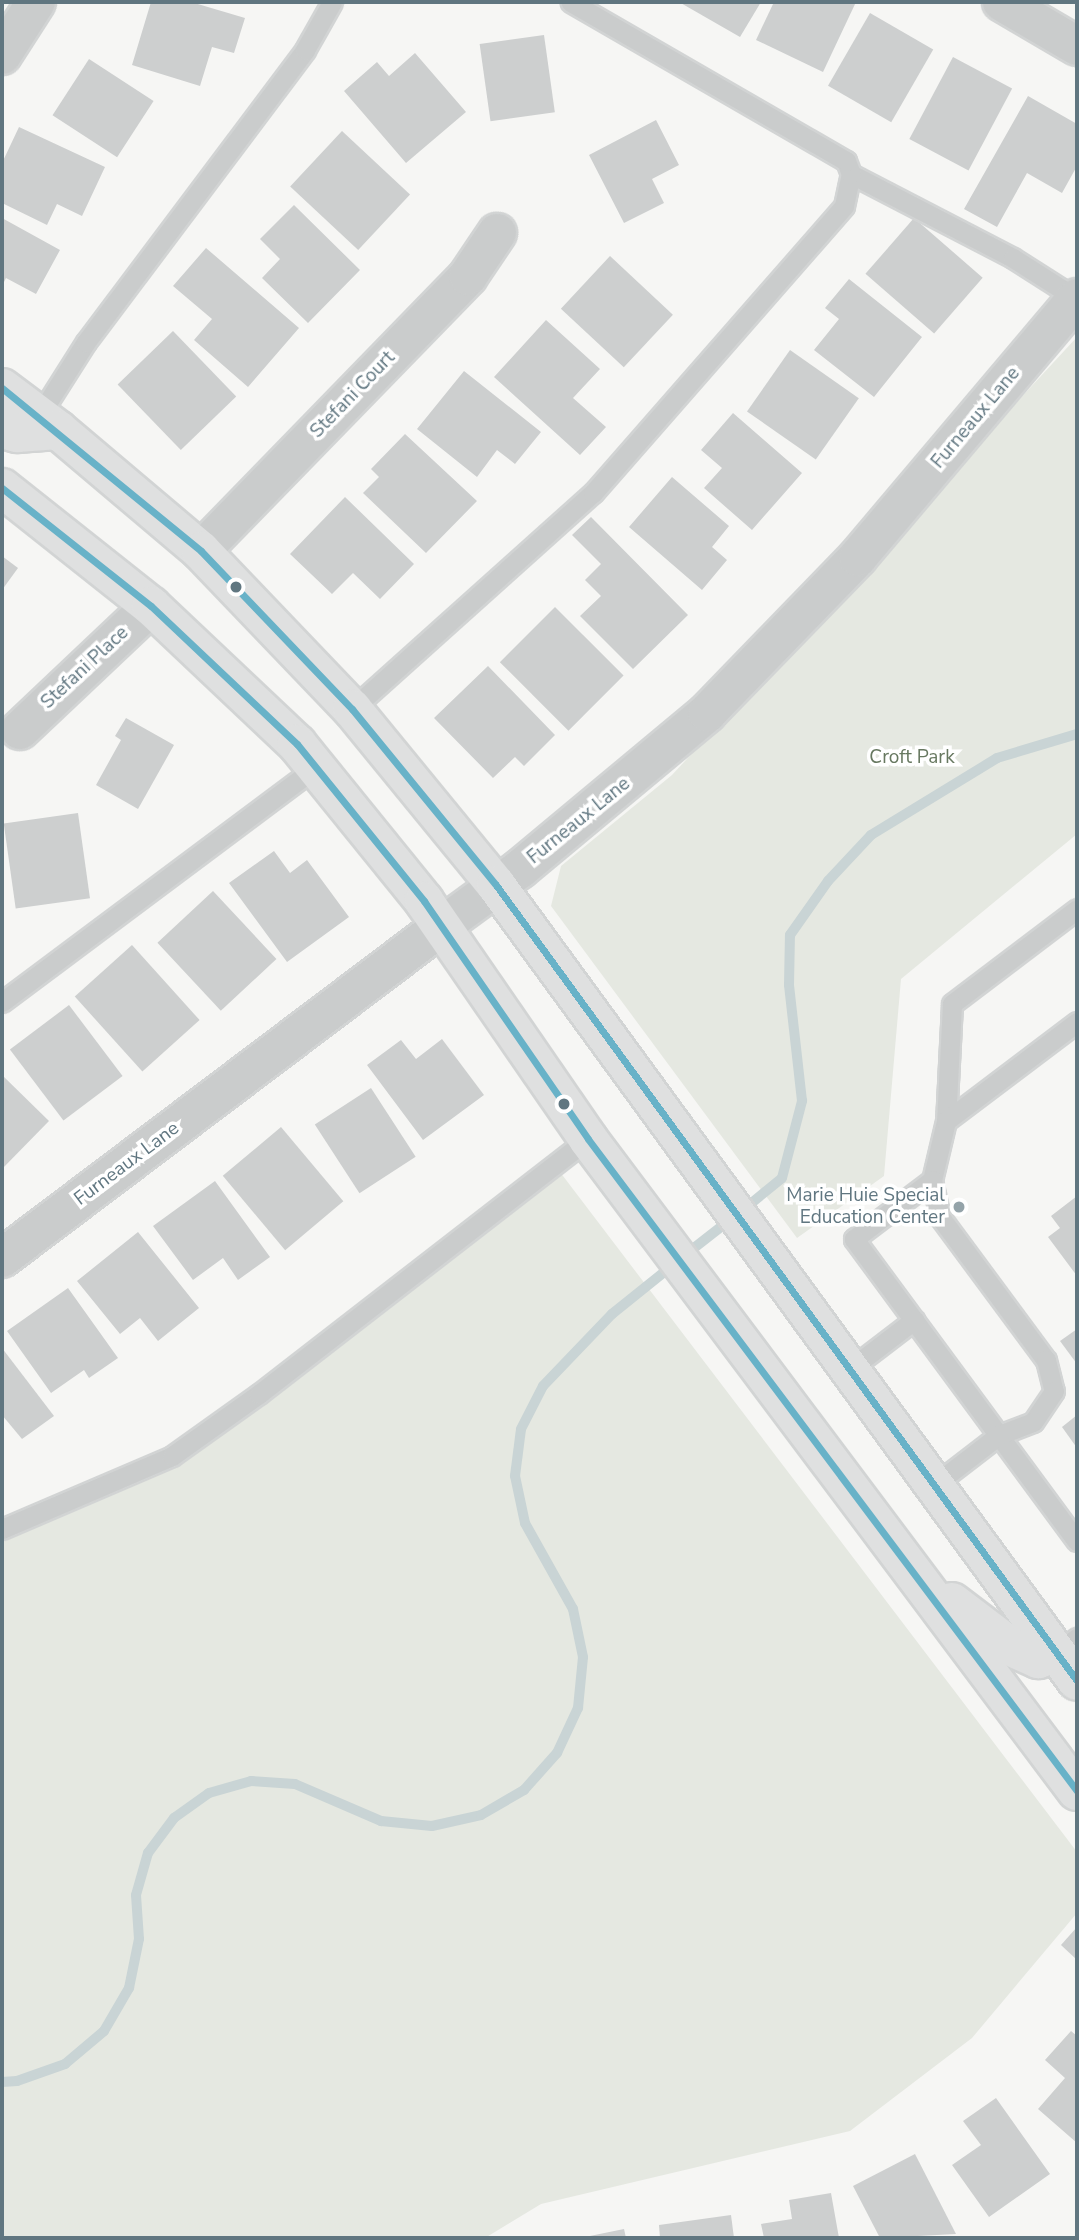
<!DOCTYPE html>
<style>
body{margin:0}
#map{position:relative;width:1079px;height:2240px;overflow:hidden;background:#f6f6f4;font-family:"Nunito Sans",sans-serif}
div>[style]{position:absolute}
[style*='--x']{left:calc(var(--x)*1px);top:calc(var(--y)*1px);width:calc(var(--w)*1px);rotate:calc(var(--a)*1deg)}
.green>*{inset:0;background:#e5e8e1}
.stream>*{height:10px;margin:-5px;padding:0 5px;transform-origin:5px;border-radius:5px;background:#c9d4d5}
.building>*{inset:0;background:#cdcfcf;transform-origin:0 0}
.roads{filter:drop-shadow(2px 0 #d2d4d4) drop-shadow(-2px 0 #d2d4d4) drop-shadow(0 2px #d2d4d4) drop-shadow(0 -2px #d2d4d4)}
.service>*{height:19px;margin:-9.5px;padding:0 9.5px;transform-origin:9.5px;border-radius:9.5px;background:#cacccc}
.minor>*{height:38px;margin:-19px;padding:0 19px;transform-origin:19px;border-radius:19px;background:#cacccc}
.tertiary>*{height:38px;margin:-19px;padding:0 19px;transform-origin:19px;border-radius:19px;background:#cacccc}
.secondary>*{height:38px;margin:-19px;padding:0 19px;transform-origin:19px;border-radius:19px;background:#dfe0e0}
.bus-1>*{height:7px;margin:-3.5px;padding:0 3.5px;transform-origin:3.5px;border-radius:3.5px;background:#68b2c8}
.dots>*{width:19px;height:19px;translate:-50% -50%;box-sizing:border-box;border:4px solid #fff;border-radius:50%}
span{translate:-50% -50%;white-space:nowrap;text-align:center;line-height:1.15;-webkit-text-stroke:7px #fff;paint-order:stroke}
.street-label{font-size:19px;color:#607680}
.park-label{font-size:19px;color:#677860}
.poi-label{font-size:19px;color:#607680}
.right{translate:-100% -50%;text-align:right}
.frame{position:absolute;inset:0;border:4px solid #607680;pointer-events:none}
</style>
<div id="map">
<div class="green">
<div style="clip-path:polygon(1077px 337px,1077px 834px,901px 979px,884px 1176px,797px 1238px,551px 906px,561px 866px,672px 775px)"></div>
<div style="clip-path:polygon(560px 1172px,1077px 1852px,1077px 1913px,972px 2038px,850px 2131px,541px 2204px,485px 2238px,2px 2238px,2px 1538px,174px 1465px)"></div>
</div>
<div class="stream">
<div style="--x:743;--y:1210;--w:50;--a:-39.4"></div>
<div style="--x:782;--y:1178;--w:80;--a:-75.4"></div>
<div style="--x:802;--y:1101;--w:117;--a:-96.4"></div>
<div style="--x:789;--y:985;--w:50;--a:-88.9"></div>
<div style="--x:790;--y:935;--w:66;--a:-54.9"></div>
<div style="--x:828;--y:881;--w:63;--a:-46.9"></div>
<div style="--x:871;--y:835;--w:148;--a:-31.4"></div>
<div style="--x:997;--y:758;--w:84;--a:-16.7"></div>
<div style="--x:685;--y:1255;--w:58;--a:-38"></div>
<div style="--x:2;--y:2082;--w:15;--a:-4"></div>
<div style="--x:17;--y:2081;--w:51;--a:-19.5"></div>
<div style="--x:65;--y:2064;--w:51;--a:-40.2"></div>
<div style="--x:104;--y:2031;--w:50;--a:-59.8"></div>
<div style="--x:129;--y:1988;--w:50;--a:-78.5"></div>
<div style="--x:139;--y:1939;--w:44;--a:-93.9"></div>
<div style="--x:136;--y:1895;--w:44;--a:-74.1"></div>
<div style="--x:148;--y:1853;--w:44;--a:-53.4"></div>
<div style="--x:174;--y:1818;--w:43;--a:-35.5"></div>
<div style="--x:209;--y:1793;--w:44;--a:-15.9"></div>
<div style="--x:251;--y:1781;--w:44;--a:3.9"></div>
<div style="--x:295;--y:1784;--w:94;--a:23.3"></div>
<div style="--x:381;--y:1821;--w:51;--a:5.6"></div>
<div style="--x:432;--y:1826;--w:50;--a:-12.7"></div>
<div style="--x:481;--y:1815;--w:50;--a:-30.2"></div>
<div style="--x:524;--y:1790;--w:50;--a:-48.3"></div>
<div style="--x:557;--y:1753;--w:50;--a:-65"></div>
<div style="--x:578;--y:1708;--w:51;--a:-84.4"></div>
<div style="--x:583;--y:1657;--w:49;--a:-101.8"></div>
<div style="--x:573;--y:1609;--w:98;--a:-119.2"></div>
<div style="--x:525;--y:1523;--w:48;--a:-102"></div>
<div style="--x:515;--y:1476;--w:47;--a:-82.7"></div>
<div style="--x:521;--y:1429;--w:48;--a:-62.9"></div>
<div style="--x:543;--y:1386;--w:100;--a:-46.2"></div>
<div style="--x:612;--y:1314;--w:78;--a:-38.8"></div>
</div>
<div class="building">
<div style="clip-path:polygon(151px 2px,191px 2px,245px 18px,234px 53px,212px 47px,200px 86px,132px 65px)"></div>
<div style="clip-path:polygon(679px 2px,761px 2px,740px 37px)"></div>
<div style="clip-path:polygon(774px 2px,856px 2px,823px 72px,756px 40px)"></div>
<div style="left:870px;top:13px;width:73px;height:84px;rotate:30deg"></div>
<div style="left:544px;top:35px;width:78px;height:65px;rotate:82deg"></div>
<div style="clip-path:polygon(415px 53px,466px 112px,406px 163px,344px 91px,377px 62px,389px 76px)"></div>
<div style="left:953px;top:57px;width:67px;height:93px;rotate:28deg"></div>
<div style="left:89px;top:59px;width:77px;height:67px;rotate:33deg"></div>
<div style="clip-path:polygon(1028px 96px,1077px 124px,1077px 166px,1062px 193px,1027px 173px,997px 227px,964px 209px)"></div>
<div style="clip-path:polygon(656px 120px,679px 165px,652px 179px,664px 203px,624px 223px,589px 155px)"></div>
<div style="clip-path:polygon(19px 127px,105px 167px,82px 216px,57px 204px,47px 225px,2px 203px,2px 163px)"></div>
<div style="left:342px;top:131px;width:93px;height:76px;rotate:43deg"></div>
<div style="clip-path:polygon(294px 205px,360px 270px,308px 323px,262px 278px,280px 259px,260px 239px)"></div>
<div style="clip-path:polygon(2px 218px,60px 250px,36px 294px,6px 278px,2px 286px)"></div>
<div style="left:914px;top:218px;width:91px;height:74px;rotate:41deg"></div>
<div style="clip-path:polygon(206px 248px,299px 328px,248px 387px,194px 340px,212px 319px,173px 286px)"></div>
<div style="left:610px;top:256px;width:86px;height:72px;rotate:43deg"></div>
<div style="clip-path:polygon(849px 279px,922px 337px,874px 397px,814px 350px,839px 319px,825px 308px)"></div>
<div style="clip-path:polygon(546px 320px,600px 369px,573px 398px,606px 427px,580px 455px,494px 377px)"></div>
<div style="left:173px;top:331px;width:91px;height:77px;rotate:46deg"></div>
<div style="left:790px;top:350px;width:84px;height:75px;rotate:35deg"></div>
<div style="clip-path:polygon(464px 371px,541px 432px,515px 464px,497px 450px,477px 477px,417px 429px)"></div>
<div style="clip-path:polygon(733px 413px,802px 473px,752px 530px,704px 488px,722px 468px,701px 450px)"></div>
<div style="clip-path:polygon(405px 434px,477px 501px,426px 553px,363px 493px,379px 477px,371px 469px)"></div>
<div style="clip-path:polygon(672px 477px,729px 526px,712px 547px,727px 560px,702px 590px,629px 527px)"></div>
<div style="clip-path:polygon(345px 497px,414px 564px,380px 599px,353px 573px,332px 594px,290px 554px)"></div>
<div style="clip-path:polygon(591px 517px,688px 615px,633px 669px,580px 616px,601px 596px,585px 580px,601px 564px,572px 535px)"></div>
<div style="clip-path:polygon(2px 556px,18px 568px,2px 590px)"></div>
<div style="left:555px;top:607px;width:97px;height:78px;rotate:45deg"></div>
<div style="clip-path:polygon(488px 666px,555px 735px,524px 766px,515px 757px,493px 778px,434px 718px)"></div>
<div style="clip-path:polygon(126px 718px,174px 745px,138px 809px,96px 785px,121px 740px,115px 736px)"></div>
<div style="left:78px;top:813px;width:86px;height:75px;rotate:82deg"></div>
<div style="clip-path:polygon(274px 851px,290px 873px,307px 860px,349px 917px,287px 962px,229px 883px)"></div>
<div style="left:213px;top:891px;width:93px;height:76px;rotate:47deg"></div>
<div style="left:132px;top:945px;width:101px;height:77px;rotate:48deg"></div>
<div style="left:69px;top:1005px;width:89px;height:74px;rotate:53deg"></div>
<div style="clip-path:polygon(442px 1039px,484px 1095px,423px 1140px,367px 1065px,401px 1040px,416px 1059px)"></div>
<div style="clip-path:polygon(2px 1075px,49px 1121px,2px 1169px)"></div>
<div style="left:371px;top:1088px;width:82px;height:67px;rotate:57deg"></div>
<div style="left:281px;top:1127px;width:97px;height:76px;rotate:50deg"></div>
<div style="clip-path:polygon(215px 1181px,270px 1257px,238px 1280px,223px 1258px,193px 1280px,153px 1226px)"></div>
<div style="clip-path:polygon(1077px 1196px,1077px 1276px,1048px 1237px,1060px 1228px,1051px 1216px)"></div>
<div style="clip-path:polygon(138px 1232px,199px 1308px,158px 1341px,140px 1318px,120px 1334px,77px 1281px)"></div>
<div style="clip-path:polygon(68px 1288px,118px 1358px,89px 1378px,84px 1370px,51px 1393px,7px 1331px)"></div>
<div style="clip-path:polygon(1077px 1329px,1077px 1364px,1060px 1341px)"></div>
<div style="clip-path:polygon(2px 1348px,54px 1416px,22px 1439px,2px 1415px)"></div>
<div style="clip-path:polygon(1077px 1415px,1077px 1448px,1062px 1427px)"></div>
<div style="clip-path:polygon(1077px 1927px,1077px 1960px,1061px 1945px)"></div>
<div style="clip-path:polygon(1071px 2031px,1077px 2036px,1077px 2143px,1038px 2109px,1065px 2078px,1045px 2060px)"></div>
<div style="clip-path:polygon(996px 2098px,1050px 2174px,989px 2217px,952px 2165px,981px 2145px,963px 2121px)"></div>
<div style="clip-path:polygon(915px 2154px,956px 2234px,880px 2238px,853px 2186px)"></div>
<div style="clip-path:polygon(831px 2193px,839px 2238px,764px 2238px,761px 2224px,792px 2219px,789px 2200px)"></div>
<div style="clip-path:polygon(731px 2215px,734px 2238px,660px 2238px,659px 2225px)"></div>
<div style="clip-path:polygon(624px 2229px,626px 2238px,585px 2238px,585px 2237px)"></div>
</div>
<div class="roads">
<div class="service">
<div style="--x:851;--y:174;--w:182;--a:27.4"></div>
<div style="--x:1013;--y:258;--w:76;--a:32.6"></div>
<div style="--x:39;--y:416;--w:88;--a:-57.6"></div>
<div style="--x:86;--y:342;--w:365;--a:-53.1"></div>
<div style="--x:305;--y:50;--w:55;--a:-60.6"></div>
<div style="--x:352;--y:709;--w:324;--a:-41.9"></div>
<div style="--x:593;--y:493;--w:381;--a:-48.8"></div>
<div style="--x:844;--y:206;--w:33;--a:-78"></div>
<div style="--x:851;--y:174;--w:14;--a:-111"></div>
<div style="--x:846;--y:161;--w:318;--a:-150"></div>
<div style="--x:1077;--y:909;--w:157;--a:142.8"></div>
<div style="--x:952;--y:1004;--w:117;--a:92.9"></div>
<div style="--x:946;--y:1121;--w:61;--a:103.3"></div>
<div style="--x:932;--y:1180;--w:98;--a:142.9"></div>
<div style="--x:854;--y:1239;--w:375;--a:53.6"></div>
<div style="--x:2;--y:1002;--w:392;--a:-36.8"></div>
<div style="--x:946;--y:1121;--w:164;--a:-37.1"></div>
<div style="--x:932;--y:1180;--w:38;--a:78"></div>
<div style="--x:940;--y:1217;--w:178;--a:53.5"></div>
<div style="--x:1046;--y:1360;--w:32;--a:76"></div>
<div style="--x:1054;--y:1391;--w:37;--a:124"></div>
<div style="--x:1033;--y:1422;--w:36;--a:159"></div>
<div style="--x:999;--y:1435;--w:82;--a:142.4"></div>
<div style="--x:850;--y:1369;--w:81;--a:-37.4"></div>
<div style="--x:2;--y:1529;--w:185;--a:-23.2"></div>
<div style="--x:172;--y:1456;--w:107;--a:-35.5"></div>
<div style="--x:259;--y:1394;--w:416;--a:-37.8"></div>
<div style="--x:1056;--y:1653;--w:26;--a:-36"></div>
</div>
<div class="minor">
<div style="--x:1002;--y:2;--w:87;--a:30.4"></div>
<div style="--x:2;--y:55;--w:63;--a:-57.3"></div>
<div style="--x:201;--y:551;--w:383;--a:-45.8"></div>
<div style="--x:468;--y:276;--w:52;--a:-56"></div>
<div style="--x:20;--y:730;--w:180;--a:-43.4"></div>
<div style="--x:2;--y:1258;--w:551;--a:-37.04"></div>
</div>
<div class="tertiary">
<div style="--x:442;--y:926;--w:97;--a:-36.2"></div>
<div style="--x:520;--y:869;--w:244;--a:-39.8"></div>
<div style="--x:707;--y:713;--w:217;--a:-45.9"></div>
<div style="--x:858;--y:557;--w:339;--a:-49.8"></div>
</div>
<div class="secondary">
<div style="--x:2;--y:388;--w:70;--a:36.9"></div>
<div style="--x:58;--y:430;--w:187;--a:40.2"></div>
<div style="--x:201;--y:551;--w:219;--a:46.3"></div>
<div style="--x:352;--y:709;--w:227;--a:50.7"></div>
<div style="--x:496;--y:885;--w:985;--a:53.87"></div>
<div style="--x:2;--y:429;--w:16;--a:15"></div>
<div style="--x:17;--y:433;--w:41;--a:-4.2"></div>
<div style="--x:2;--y:488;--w:190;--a:38.4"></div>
<div style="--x:151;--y:606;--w:201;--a:43.4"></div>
<div style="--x:297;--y:744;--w:202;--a:51"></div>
<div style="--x:424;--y:901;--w:289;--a:55.4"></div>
<div style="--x:588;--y:1139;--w:815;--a:53.13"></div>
<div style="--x:952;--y:1602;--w:74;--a:37.3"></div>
<div style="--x:1011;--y:1647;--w:30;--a:24"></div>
<div style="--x:1038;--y:1659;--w:19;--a:-18"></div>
</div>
</div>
<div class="bus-1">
<div style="--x:2;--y:388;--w:257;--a:39.3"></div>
<div style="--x:201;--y:551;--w:219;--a:46.3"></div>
<div style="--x:352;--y:709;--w:227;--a:50.7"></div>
<div style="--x:496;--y:885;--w:985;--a:53.87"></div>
<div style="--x:2;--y:488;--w:190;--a:38.4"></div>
<div style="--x:151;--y:606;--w:201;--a:43.4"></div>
<div style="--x:297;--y:744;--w:202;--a:51"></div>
<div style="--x:424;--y:901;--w:289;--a:55.4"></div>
<div style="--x:588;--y:1139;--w:815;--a:53.13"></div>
</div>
<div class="dots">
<div style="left:236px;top:587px;background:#607680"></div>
<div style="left:564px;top:1104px;background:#607680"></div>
<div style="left:959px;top:1207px;background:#94a3a9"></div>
</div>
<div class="street-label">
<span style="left:353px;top:395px;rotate:-46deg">Stefani Court</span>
<span style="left:976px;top:418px;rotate:-50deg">Furneaux Lane</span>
<span style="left:85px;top:668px;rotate:-43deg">Stefani Place</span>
<span style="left:579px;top:821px;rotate:-39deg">Furneaux Lane</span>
<span style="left:127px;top:1164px;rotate:-37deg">Furneaux Lane</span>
</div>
<div class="park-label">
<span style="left:912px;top:758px">Croft Park</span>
</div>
<div class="poi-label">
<span class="right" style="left:945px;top:1207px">Marie Huie Special<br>Education Center</span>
</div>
<div class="frame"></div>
</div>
